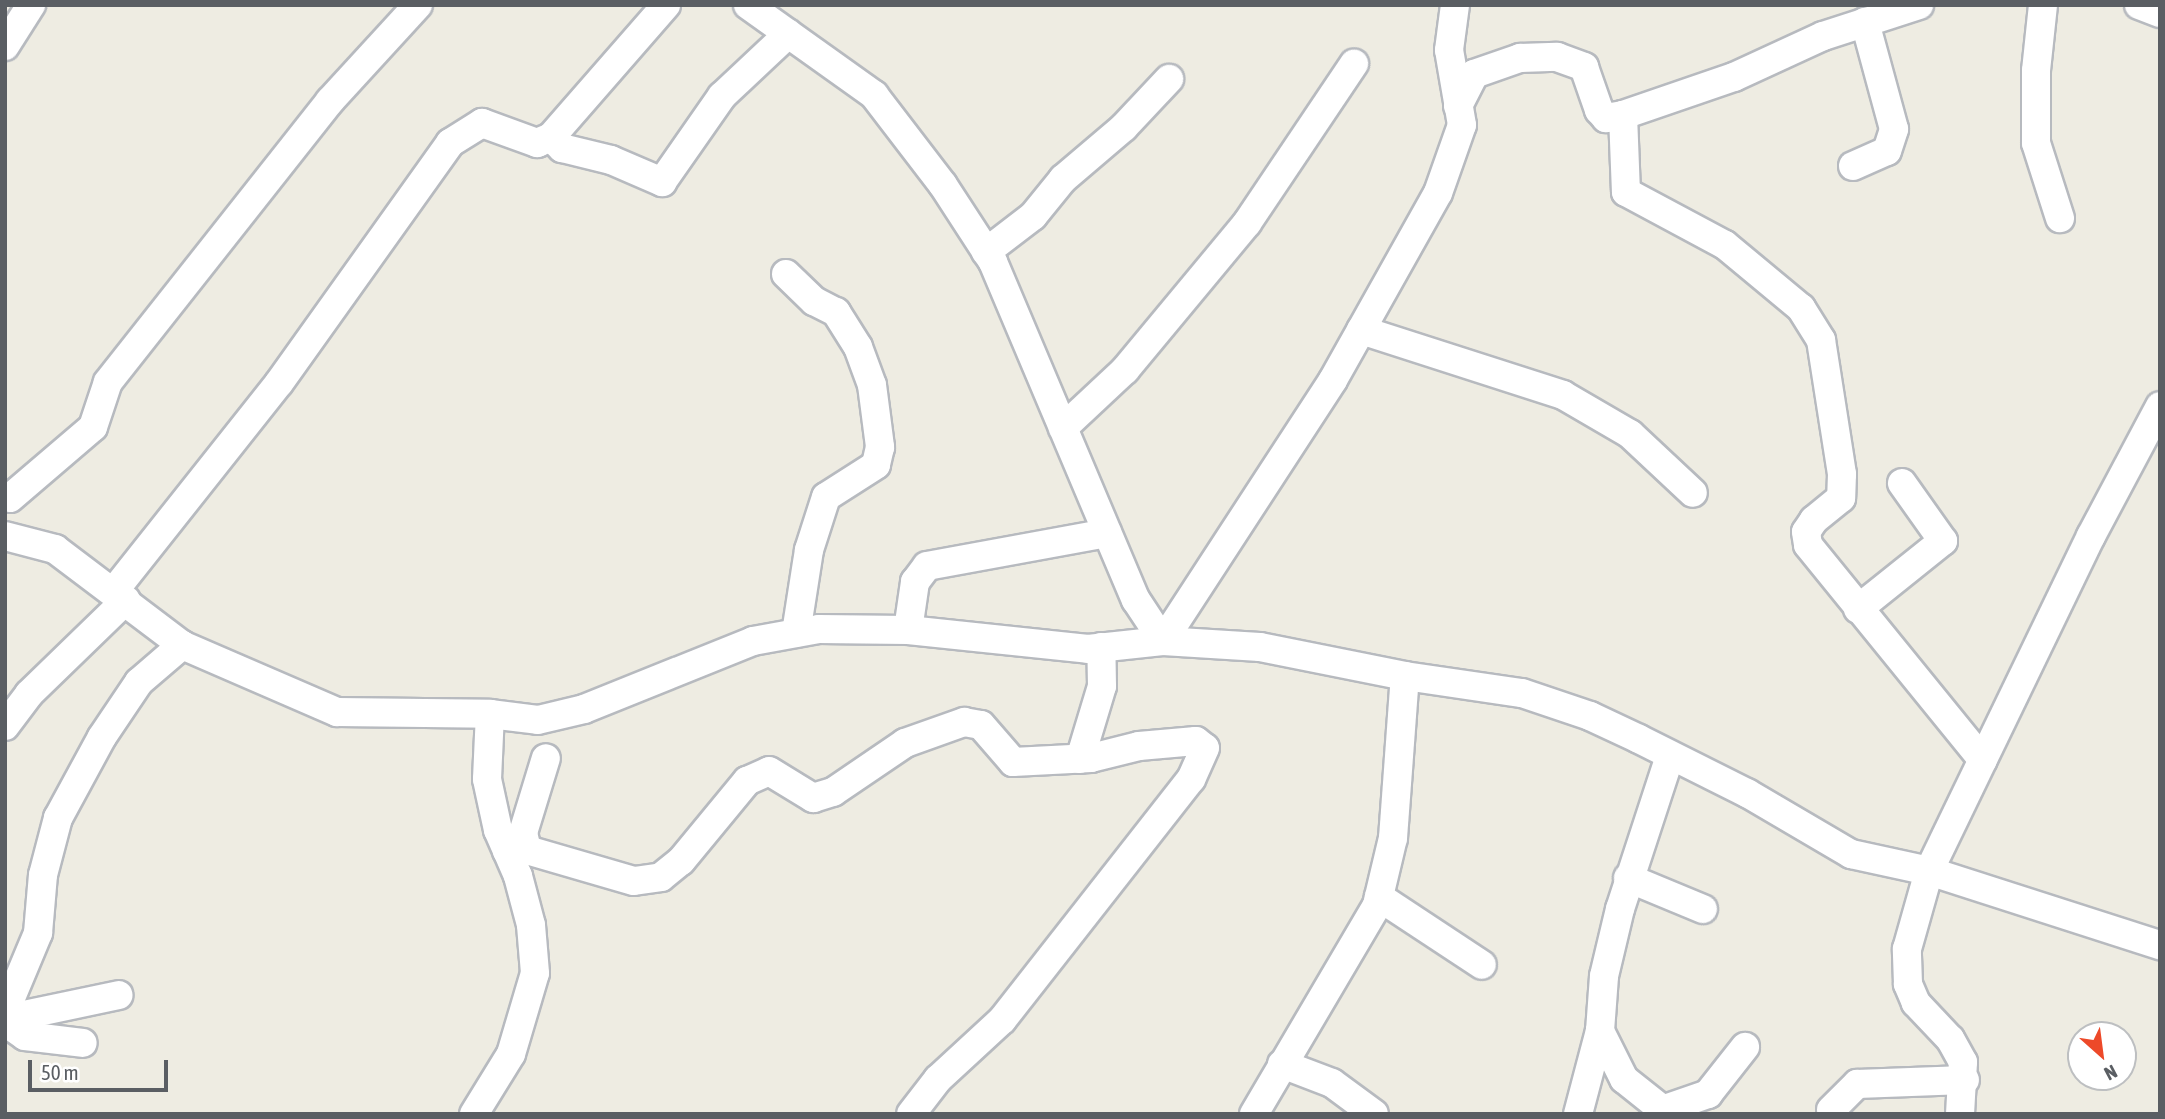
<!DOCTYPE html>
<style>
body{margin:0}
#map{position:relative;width:2165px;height:1119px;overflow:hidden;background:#eeece2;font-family:"Asap Condensed",sans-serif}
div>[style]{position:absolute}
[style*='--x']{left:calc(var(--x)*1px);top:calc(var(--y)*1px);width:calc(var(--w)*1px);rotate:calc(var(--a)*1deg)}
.roads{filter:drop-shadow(2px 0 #b7babf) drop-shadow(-2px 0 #b7babf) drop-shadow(0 2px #b7babf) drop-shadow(0 -2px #b7babf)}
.minor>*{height:28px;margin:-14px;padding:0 14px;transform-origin:14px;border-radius:14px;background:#fff}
span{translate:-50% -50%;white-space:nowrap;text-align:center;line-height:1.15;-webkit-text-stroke:5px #fff;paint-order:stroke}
.frame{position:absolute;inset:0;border:7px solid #5a5e63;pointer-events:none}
.north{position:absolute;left:2067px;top:1021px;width:70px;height:70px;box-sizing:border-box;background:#fff;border:2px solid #bdbfc1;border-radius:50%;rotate:152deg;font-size:19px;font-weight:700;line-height:28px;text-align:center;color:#5a5e63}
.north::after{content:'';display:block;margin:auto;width:24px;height:32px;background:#ed4929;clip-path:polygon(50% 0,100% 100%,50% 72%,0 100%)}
.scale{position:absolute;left:28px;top:1060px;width:140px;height:32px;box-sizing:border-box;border:4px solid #5a5e63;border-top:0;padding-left:9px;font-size:21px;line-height:24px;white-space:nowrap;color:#5a5e63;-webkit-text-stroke:5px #fff;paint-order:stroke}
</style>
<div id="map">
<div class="roads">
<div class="minor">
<div style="--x:748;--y:5;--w:155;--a:35.5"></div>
<div style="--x:874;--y:95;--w:113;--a:52.5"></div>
<div style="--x:943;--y:185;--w:92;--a:57"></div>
<div style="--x:993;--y:262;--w:367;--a:67.1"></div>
<div style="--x:1136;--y:600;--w:49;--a:56.6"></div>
<div style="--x:1163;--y:641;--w:311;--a:-56.9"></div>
<div style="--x:1333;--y:380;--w:214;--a:-60.7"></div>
<div style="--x:1438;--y:193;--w:72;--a:-70.6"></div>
<div style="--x:1462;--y:125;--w:76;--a:-99.8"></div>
<div style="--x:1449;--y:50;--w:45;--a:-82.4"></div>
<div style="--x:2043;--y:5;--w:66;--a:96.1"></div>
<div style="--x:2036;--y:71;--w:72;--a:90"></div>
<div style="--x:2036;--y:143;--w:79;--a:72.3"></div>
<div style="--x:2139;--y:5;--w:22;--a:21"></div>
<div style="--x:5;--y:46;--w:49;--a:-57.6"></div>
<div style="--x:1458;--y:106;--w:36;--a:-63"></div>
<div style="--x:1474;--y:74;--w:49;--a:-19.2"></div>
<div style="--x:1520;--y:58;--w:37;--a:-2"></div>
<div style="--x:1557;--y:57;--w:29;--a:20"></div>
<div style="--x:1584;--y:67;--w:46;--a:70.8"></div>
<div style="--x:1599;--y:110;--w:11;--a:49"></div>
<div style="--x:1606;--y:118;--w:17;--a:-10"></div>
<div style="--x:1623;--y:115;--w:117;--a:-18.9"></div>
<div style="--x:1734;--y:77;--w:98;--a:-24.7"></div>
<div style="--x:1823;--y:36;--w:101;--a:-17.9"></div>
<div style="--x:1623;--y:115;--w:77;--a:87.8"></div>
<div style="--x:1626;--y:192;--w:112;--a:28.2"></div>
<div style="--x:1725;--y:245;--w:99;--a:39.7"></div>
<div style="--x:1801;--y:308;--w:38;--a:58"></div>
<div style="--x:1821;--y:340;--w:136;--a:81.1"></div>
<div style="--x:1842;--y:474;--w:24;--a:92"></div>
<div style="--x:1841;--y:498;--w:35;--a:141"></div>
<div style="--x:1814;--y:520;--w:14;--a:124"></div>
<div style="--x:1806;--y:532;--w:13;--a:81"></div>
<div style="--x:1808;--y:545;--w:277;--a:50.9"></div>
<div style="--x:551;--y:137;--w:16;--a:45"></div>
<div style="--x:562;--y:148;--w:50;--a:13.8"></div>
<div style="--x:611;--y:160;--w:56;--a:23.3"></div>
<div style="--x:662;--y:182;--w:105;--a:-55.1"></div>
<div style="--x:722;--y:96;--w:91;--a:-43.2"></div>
<div style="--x:1853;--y:166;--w:37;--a:-24"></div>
<div style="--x:1887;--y:151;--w:23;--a:-72"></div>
<div style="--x:1894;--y:129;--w:111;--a:-105.2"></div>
<div style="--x:986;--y:252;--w:59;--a:-37.5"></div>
<div style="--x:1033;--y:216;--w:48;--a:-51"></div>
<div style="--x:1063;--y:179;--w:80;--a:-40.4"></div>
<div style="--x:1124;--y:127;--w:66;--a:-46.8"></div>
<div style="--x:786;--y:274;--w:39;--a:44"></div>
<div style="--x:814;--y:301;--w:25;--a:27"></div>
<div style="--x:836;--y:312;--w:41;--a:57.8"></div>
<div style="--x:858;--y:347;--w:40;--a:69.8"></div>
<div style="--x:872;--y:385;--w:63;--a:82.6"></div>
<div style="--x:880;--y:447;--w:18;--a:103"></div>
<div style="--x:876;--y:465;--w:59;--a:147.4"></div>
<div style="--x:826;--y:497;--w:56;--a:107.8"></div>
<div style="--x:809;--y:550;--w:84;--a:98.9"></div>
<div style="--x:1361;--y:330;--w:212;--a:17.8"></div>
<div style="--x:1563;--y:395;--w:78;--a:30.2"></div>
<div style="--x:1630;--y:434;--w:86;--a:43.1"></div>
<div style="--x:1063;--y:428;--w:85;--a:-43.1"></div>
<div style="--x:1125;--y:370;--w:191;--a:-50.3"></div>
<div style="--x:1247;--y:223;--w:192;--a:-56.1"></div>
<div style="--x:10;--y:498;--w:109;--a:-40.5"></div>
<div style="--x:93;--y:427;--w:47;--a:-71.6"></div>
<div style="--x:108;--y:382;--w:358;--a:-51.7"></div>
<div style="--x:330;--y:101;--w:130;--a:-47.5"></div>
<div style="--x:5;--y:536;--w:52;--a:14.6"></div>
<div style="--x:55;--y:549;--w:159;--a:37.1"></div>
<div style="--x:182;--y:645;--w:169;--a:23.4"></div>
<div style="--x:337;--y:712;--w:153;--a:0.7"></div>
<div style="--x:490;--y:714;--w:48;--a:7.1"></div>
<div style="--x:538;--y:720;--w:47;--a:-13.4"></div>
<div style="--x:584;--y:709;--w:182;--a:-21.9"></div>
<div style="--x:753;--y:641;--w:67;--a:-10.3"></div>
<div style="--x:819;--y:629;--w:89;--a:0.6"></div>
<div style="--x:908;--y:630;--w:181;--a:6"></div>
<div style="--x:1088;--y:649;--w:75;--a:-6.1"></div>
<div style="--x:1163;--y:641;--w:97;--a:3.5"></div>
<div style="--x:1260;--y:647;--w:148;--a:11.3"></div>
<div style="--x:1405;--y:676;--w:118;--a:8.3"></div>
<div style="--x:1522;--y:693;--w:72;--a:18.7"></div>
<div style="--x:1590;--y:716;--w:54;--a:25.1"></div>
<div style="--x:1639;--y:739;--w:121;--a:26.6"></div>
<div style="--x:1747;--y:793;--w:121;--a:30.4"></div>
<div style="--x:1851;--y:854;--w:80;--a:12.3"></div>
<div style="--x:1929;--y:871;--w:243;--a:17.8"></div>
<div style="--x:114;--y:591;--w:265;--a:-51.6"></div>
<div style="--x:279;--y:383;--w:295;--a:-54.5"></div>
<div style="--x:450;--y:143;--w:38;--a:-32"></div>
<div style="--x:482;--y:123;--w:59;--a:20"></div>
<div style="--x:537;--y:143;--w:15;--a:-23"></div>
<div style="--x:551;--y:137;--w:175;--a:-48.9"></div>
<div style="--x:1858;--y:609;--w:109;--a:-38.7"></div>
<div style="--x:1943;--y:541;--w:71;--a:-125.3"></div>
<div style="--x:908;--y:630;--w:49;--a:-81.7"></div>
<div style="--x:915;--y:582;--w:20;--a:-53"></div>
<div style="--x:927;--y:566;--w:183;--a:-10.4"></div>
<div style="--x:5;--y:726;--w:40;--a:-53"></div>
<div style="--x:29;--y:694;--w:135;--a:-44.1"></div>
<div style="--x:1080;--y:759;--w:76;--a:-73.2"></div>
<div style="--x:1102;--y:686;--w:39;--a:-91"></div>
<div style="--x:527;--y:850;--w:17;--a:-103"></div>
<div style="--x:523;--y:833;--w:78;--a:-73"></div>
<div style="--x:507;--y:851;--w:20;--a:-3"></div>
<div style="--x:527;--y:850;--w:111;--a:16.2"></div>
<div style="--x:634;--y:881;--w:27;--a:-8"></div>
<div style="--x:661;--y:877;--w:26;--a:-39"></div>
<div style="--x:681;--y:861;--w:104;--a:-50.5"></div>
<div style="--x:747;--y:781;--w:24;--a:-24"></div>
<div style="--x:769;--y:771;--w:52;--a:31.5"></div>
<div style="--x:813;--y:798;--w:21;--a:-17"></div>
<div style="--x:833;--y:792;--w:87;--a:-34.2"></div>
<div style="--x:905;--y:743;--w:63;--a:-19.6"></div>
<div style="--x:964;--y:722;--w:17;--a:10"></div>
<div style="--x:981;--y:725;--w:49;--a:49.1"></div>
<div style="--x:1013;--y:762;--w:78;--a:-2.9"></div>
<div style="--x:1091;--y:758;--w:49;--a:-14"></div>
<div style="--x:1139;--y:746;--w:57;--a:-5"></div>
<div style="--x:1196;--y:741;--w:11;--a:38"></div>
<div style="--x:1205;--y:748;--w:34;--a:114"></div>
<div style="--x:1191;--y:779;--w:306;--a:128.1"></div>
<div style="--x:1002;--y:1020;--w:87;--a:137.3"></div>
<div style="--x:938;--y:1079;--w:44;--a:127.6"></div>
<div style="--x:1628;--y:878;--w:81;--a:22.5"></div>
<div style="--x:1379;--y:897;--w:123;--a:33.4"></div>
<div style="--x:5;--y:1012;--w:86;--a:-67.3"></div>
<div style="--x:38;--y:933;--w:58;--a:-85.1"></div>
<div style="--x:43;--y:875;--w:59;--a:-75.3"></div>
<div style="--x:58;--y:818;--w:92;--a:-61.5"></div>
<div style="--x:102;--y:737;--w:66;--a:-56.1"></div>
<div style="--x:139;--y:682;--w:57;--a:-40.7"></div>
<div style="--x:5;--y:1019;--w:116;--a:-11.9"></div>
<div style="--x:5;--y:1022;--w:24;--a:35"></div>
<div style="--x:25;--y:1036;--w:58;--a:6.9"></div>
<div style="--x:1282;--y:1064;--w:53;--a:20.8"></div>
<div style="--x:1332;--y:1083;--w:52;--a:36.4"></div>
<div style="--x:1665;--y:1109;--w:46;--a:-19.2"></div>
<div style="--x:1708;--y:1094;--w:60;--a:-51.8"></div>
<div style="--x:1831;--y:1110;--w:37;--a:-45"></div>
<div style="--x:1857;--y:1084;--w:108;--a:-2.1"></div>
<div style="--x:474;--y:1114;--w:70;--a:-58.3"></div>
<div style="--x:511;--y:1054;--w:84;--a:-73.5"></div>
<div style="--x:535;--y:973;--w:48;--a:-94.8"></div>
<div style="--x:531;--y:925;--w:51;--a:-104.9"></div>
<div style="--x:518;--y:876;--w:50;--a:-113.5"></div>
<div style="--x:498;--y:830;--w:52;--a:-102.2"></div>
<div style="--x:487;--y:779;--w:65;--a:-87.4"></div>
<div style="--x:1254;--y:1114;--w:243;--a:-59.5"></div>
<div style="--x:1377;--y:905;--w:69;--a:-76.6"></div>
<div style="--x:1393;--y:838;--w:162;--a:-85.8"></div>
<div style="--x:1578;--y:1114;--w:86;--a:-75.2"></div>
<div style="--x:1668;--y:1114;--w:56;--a:-141.5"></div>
<div style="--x:1624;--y:1079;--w:54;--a:-116.6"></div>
<div style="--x:1600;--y:1031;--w:55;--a:-85.8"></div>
<div style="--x:1604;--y:976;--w:69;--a:-76.6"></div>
<div style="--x:1620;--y:909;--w:161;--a:-71.9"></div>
<div style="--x:1960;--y:1114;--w:52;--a:-86.7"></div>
<div style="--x:1963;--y:1062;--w:26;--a:-119"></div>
<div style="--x:1950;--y:1039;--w:50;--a:-133.4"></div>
<div style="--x:1916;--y:1003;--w:21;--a:-113"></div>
<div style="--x:1908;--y:984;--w:35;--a:-92"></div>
<div style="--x:1907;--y:949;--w:81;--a:-74.2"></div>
<div style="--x:1929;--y:871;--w:372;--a:-64.2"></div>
<div style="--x:2091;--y:536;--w:147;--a:-62"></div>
</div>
</div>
<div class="frame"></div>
<div class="north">N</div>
<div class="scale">50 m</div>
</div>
